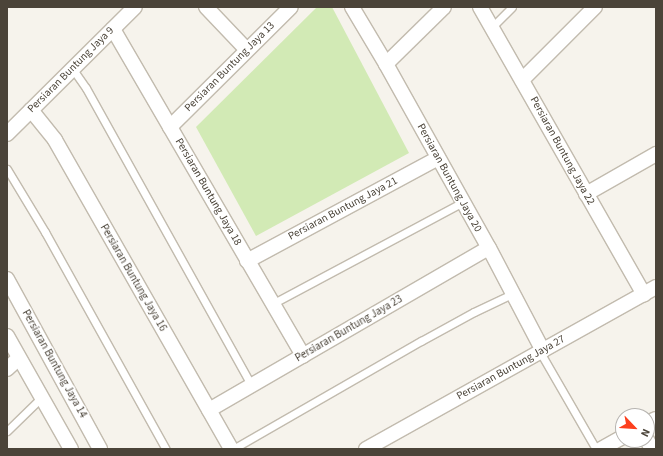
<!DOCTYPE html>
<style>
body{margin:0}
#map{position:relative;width:663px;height:456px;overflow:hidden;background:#f6f3ec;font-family:"Source Sans 3",sans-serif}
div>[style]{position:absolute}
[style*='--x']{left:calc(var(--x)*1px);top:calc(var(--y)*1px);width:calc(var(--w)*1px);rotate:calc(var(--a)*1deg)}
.green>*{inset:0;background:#d2eab5}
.roads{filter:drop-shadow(1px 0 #c2bbae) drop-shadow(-1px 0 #c2bbae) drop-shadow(0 1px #c2bbae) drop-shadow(0 -1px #c2bbae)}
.lane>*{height:7px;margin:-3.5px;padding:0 3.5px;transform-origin:3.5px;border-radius:3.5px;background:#fff}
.street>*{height:14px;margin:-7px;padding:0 7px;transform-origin:7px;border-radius:7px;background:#fff}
span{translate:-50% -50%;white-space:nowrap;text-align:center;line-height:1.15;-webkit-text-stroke:3px #fff;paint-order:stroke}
.street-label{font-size:11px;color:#4b4439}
.frame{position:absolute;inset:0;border:8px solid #4b4439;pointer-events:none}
.north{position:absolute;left:615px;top:408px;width:40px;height:40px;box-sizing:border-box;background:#fff;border:1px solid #b7b4b0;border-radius:50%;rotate:115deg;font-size:11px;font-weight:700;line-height:16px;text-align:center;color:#4b4439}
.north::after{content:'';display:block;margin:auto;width:14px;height:18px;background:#fc3f1d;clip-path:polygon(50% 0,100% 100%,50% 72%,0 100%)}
</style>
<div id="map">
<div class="green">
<div style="clip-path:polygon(317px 7px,332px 7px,409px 153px,256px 236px,196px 127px)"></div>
</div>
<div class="roads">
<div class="lane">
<div style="--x:492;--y:27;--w:28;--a:-45"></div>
<div style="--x:72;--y:68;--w:24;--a:55"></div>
<div style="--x:86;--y:88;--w:341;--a:60.9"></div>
<div style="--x:7;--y:169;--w:74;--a:58.9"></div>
<div style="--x:45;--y:232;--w:248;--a:60.9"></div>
<div style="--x:272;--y:304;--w:217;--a:-28.1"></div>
<div style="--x:540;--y:352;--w:112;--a:60"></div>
<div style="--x:7;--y:431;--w:49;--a:-44.2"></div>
<div style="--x:233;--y:449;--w:217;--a:-29.9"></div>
<div style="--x:421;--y:341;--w:60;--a:-28.7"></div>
<div style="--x:474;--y:312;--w:44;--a:-25.4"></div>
</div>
<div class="street">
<div style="--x:206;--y:7;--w:59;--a:46.4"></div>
<div style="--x:352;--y:7;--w:66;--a:59.2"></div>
<div style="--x:386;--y:64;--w:211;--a:60.8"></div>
<div style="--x:489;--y:248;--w:116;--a:62.3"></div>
<div style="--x:480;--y:7;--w:331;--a:60.3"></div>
<div style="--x:113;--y:29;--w:378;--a:59.8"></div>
<div style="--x:386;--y:64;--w:81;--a:-44.5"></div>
<div style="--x:522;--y:80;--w:103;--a:-45"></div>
<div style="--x:31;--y:110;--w:38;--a:51"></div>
<div style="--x:55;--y:140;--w:356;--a:60.3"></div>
<div style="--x:170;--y:127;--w:170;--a:-44.8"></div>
<div style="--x:7;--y:134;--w:180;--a:-44.8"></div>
<div style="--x:586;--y:194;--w:81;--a:-29.7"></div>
<div style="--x:247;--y:261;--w:217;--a:-28.3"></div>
<div style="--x:7;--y:279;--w:194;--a:61.3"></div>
<div style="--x:7;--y:336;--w:130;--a:60.5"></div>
<div style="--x:7;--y:369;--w:16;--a:-43"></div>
<div style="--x:209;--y:410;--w:323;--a:-30.1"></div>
<div style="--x:647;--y:423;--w:10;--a:-24"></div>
<div style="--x:647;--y:440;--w:10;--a:61"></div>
<div style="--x:366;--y:449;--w:332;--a:-29.2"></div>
<div style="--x:601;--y:449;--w:25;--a:-29"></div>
</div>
</div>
<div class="street-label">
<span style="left:230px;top:67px;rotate:-45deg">Persiaran Buntung Jaya 13</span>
<span style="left:71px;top:70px;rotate:-45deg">Persiaran Buntung Jaya 9</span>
<span style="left:562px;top:151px;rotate:61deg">Persiaran Buntung Jaya 22</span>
<span style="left:449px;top:178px;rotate:61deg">Persiaran Buntung Jaya 20</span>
<span style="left:208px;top:192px;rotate:60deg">Persiaran Buntung Jaya 18</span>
<span style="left:343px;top:209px;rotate:-28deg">Persiaran Buntung Jaya 21</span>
<span style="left:133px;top:278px;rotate:60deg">Persiaran Buntung Jaya 16</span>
<span style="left:349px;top:329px;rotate:-30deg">Persiaran Buntung Jaya 23</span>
<span style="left:54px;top:364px;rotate:61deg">Persiaran Buntung Jaya 14</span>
<span style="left:511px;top:368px;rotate:-29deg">Persiaran Buntung Jaya 27</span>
</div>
<div class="frame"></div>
<div class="north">N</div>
</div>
